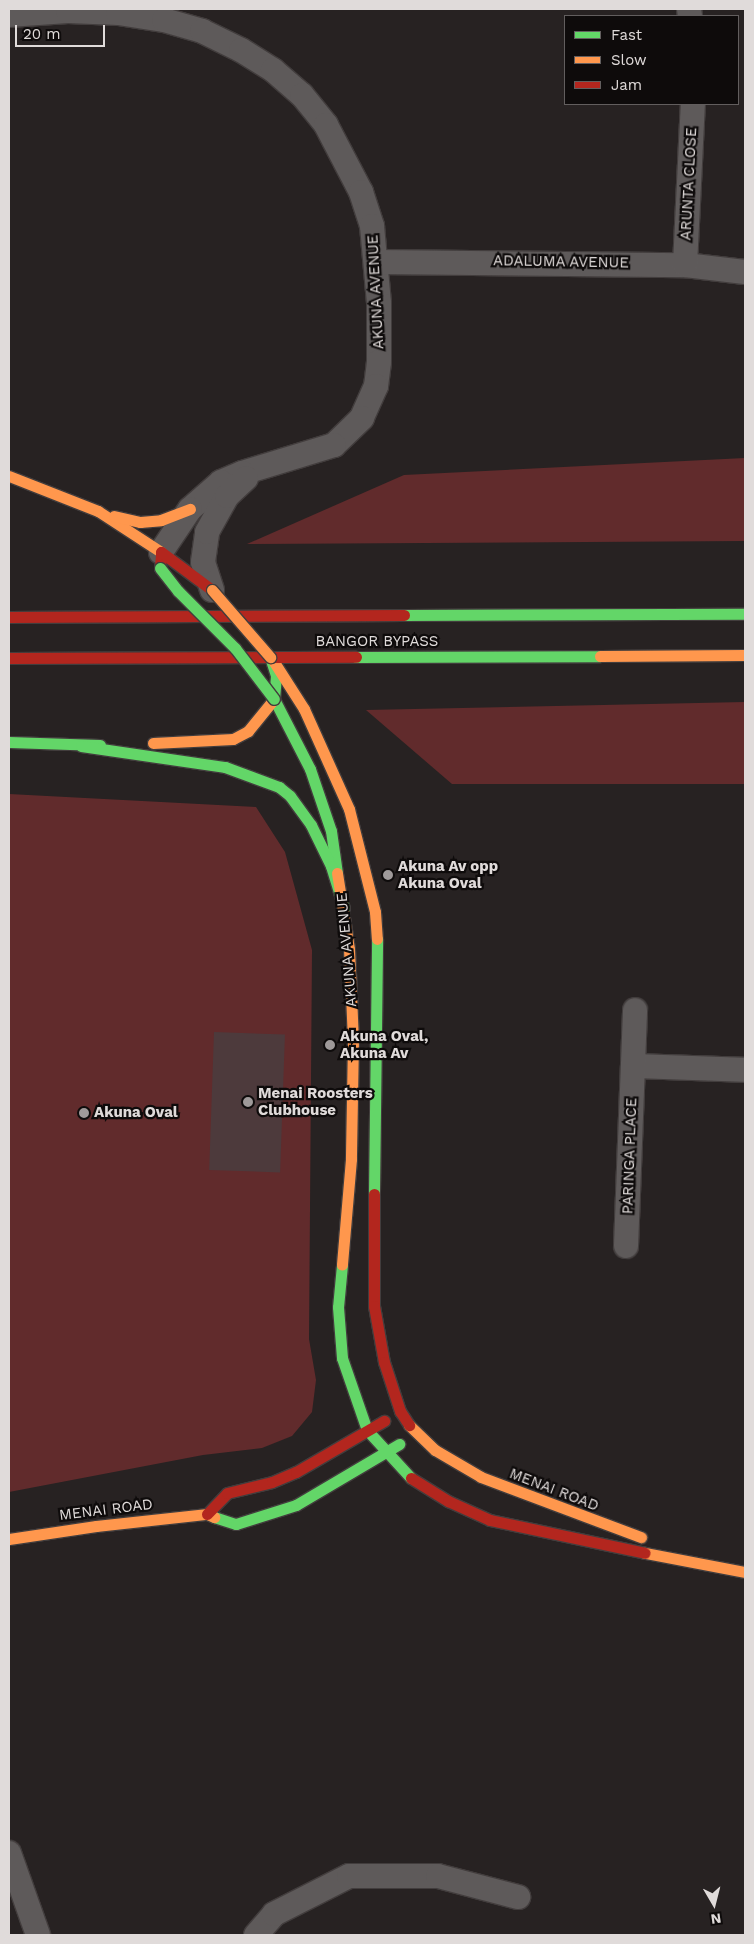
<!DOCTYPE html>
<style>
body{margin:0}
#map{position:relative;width:754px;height:1944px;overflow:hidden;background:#272222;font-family:"Work Sans",sans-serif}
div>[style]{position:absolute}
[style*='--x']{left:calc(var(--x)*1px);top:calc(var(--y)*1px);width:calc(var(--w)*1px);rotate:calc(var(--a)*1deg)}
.green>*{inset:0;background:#612b2c}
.building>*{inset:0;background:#4d3a3c;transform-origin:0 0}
.roads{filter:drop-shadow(1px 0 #423d3d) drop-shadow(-1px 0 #423d3d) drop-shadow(0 1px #423d3d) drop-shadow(0 -1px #423d3d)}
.street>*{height:24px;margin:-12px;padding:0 12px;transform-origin:12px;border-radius:12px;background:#5e5a5a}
.fast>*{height:11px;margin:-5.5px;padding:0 5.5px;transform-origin:5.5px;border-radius:5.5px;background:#63d668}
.slow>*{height:11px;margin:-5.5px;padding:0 5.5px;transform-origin:5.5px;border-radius:5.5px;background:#ff974d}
.jam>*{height:11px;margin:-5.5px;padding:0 5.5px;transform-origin:5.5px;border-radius:5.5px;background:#b3261e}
.bridges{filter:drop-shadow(1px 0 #423d3d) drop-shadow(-1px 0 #423d3d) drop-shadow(0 1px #423d3d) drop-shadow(0 -1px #423d3d)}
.fast-bridge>*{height:11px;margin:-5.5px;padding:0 5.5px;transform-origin:5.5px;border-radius:5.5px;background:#63d668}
.slow-bridge>*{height:11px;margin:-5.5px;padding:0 5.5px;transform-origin:5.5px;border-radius:5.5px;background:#ff974d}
.dots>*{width:14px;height:14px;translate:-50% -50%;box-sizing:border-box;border:2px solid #0e0b0b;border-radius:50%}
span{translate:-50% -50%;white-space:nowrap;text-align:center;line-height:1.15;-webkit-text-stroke:4.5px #0e0b0b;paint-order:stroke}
.street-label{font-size:15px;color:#e0dbda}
.poi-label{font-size:15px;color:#e0dbda;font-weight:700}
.left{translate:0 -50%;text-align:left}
.frame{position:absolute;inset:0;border:10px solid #e0dbda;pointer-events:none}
.legend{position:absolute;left:564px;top:15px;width:175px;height:90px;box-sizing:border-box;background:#0e0b0b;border:1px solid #625e5e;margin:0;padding:6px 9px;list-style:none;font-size:15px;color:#e0dbda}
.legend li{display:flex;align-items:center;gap:10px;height:25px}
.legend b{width:25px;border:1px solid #625e5e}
.north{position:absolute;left:689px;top:1879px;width:50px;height:50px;-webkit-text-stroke:4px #0e0b0b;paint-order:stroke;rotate:172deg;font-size:14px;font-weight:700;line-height:20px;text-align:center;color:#e0dbda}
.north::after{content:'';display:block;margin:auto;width:18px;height:22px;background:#e0dbda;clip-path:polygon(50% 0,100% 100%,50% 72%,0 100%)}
.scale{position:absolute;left:15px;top:25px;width:90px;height:22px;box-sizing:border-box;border:2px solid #e0dbda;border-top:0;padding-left:6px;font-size:15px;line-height:18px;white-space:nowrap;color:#e0dbda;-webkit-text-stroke:4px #0e0b0b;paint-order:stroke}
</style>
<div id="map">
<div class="green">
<div style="clip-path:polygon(745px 458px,745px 541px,247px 544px,404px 475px)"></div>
<div style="clip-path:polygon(745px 702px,745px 784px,452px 784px,366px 710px)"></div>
<div style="clip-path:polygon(9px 794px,256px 807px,285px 852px,312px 950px,309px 1339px,316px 1380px,312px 1412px,292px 1436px,262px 1448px,203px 1455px,9px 1492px)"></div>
</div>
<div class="building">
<div style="left:214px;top:1032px;width:71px;height:138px;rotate:2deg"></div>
</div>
<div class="roads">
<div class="street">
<div style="--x:689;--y:9;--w:7;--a:82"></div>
<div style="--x:9;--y:15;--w:59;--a:-3.9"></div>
<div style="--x:68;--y:11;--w:50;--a:2.3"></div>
<div style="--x:118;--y:13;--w:47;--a:8.7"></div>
<div style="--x:164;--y:20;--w:40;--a:16"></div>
<div style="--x:202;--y:31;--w:43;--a:26"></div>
<div style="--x:241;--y:50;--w:38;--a:32"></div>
<div style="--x:273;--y:70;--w:38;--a:41"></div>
<div style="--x:302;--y:95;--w:38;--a:51"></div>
<div style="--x:326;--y:125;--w:76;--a:62.4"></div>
<div style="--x:361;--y:192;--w:36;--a:72"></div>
<div style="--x:372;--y:226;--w:77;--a:84.8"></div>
<div style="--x:379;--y:303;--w:59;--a:90"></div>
<div style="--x:379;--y:362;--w:24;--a:97"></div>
<div style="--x:376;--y:386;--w:35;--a:114"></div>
<div style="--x:362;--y:418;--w:39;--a:136"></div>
<div style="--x:334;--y:445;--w:96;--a:163.1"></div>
<div style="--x:242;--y:473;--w:23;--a:157"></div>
<div style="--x:221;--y:482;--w:41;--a:138.9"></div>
<div style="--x:190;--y:509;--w:52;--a:124"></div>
<div style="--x:377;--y:262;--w:308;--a:0.6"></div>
<div style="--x:685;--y:265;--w:60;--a:6.7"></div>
<div style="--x:685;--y:265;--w:161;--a:-87.2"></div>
<div style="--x:212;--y:590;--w:29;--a:-108"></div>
<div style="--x:203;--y:562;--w:30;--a:-82"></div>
<div style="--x:207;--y:532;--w:41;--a:-60.9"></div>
<div style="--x:227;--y:496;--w:26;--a:-43"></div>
<div style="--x:633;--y:1066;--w:112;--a:2"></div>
<div style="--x:626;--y:1246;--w:236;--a:-87.8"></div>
<div style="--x:9;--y:1853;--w:87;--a:70.5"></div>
<div style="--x:256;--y:1935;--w:28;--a:-49"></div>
<div style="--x:274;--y:1914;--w:84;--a:-26.9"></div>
<div style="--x:349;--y:1876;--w:89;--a:0"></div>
<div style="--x:438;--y:1876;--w:83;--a:14.7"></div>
</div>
<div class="fast">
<div style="--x:404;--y:615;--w:341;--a:-0.2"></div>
<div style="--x:270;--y:657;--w:20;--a:72"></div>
<div style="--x:276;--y:676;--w:23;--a:95"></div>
<div style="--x:274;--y:699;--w:79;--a:62.8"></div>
<div style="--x:310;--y:769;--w:65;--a:71.3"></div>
<div style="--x:331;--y:831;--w:42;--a:81.9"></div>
<div style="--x:356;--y:657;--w:244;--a:-0.2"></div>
<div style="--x:9;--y:742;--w:91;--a:1.9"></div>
<div style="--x:81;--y:746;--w:146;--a:8.3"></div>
<div style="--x:225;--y:767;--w:58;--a:20.3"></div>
<div style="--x:279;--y:787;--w:14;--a:39"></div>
<div style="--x:290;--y:796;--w:36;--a:54"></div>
<div style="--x:311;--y:825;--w:46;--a:64"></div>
<div style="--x:331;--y:866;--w:44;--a:72.8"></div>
<div style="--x:374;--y:1194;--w:255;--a:-89.3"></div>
<div style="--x:342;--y:1265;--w:42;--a:95.4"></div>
<div style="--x:338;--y:1307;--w:51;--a:85.5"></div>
<div style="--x:342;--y:1358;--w:76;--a:70.9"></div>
<div style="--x:367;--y:1430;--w:65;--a:47.5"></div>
<div style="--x:214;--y:1517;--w:23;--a:18"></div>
<div style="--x:236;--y:1524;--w:63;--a:-17.6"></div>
<div style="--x:296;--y:1505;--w:120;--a:-30.6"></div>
</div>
<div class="slow">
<div style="--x:9;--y:476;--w:96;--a:21.5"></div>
<div style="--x:98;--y:511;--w:75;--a:33.1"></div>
<div style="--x:114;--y:516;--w:27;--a:13"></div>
<div style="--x:140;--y:522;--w:21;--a:-5"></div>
<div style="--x:161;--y:520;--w:31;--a:-21"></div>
<div style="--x:600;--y:656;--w:145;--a:-0.4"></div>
<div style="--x:274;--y:662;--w:56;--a:57.4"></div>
<div style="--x:304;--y:709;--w:110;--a:65.8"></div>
<div style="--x:349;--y:809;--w:106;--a:75.8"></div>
<div style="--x:375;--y:912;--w:27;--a:86"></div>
<div style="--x:153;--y:743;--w:80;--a:-2.9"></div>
<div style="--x:233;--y:739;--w:17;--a:-28"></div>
<div style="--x:248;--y:731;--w:41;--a:-50.9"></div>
<div style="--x:337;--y:873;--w:77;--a:81"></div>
<div style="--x:349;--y:949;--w:91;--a:87.5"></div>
<div style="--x:353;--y:1040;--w:119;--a:91"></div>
<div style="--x:351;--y:1159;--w:106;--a:94.9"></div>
<div style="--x:409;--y:1425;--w:36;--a:44"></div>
<div style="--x:435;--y:1450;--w:53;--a:30.4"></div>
<div style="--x:481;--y:1477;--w:171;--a:20.6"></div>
<div style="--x:9;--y:1539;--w:88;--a:-8.5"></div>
<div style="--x:96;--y:1526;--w:112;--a:-6.2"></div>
<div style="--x:207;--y:1514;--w:8;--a:23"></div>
<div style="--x:645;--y:1553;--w:102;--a:10.8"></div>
</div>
<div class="jam">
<div style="--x:160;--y:568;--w:16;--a:-86"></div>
<div style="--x:161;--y:552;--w:64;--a:36.7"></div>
<div style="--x:9;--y:617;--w:395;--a:-0.3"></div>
<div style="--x:9;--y:658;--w:347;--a:-0.2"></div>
<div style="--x:374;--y:1194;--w:112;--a:90"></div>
<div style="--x:374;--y:1306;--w:57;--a:79.9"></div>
<div style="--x:384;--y:1362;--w:52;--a:71.9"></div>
<div style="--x:400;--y:1411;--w:17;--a:57"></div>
<div style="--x:411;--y:1478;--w:44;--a:31.9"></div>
<div style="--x:448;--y:1501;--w:46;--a:24.3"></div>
<div style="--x:490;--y:1520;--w:158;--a:12"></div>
<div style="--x:207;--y:1514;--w:29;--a:-46"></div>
<div style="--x:227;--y:1493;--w:46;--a:-13.7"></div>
<div style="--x:272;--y:1482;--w:26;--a:-23"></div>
<div style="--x:296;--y:1472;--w:102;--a:-30.1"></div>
</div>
</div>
<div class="bridges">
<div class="fast-bridge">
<div style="--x:160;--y:568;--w:29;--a:52"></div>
<div style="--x:178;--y:591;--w:81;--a:45"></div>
<div style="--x:235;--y:648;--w:64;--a:52.6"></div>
</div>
<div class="slow-bridge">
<div style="--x:212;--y:590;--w:89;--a:49.1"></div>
</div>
</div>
<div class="dots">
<div style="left:388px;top:875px;background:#9f9a9a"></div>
<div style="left:330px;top:1045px;background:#9f9a9a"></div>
<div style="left:248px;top:1102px;background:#9f9a9a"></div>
<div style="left:84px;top:1113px;background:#9f9a9a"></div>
</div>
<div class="street-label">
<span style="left:689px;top:184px;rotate:-87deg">ARUNTA CLOSE</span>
<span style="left:561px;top:262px;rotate:1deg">ADALUMA AVENUE</span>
<span style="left:376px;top:292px;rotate:-93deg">AKUNA AVENUE</span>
<span style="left:377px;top:642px">BANGOR BYPASS</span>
<span style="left:347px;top:950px;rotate:-95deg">AKUNA AVENUE</span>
<span style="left:630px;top:1156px;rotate:-88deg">PARINGA PLACE</span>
<span style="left:554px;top:1490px;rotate:21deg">MENAI ROAD</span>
<span style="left:106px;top:1510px;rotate:-7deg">MENAI ROAD</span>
</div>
<div class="poi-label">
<span class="left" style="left:398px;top:875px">Akuna Av opp<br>Akuna Oval</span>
<span class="left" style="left:340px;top:1045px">Akuna Oval,<br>Akuna Av</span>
<span class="left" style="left:258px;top:1102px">Menai Roosters<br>Clubhouse</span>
<span class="left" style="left:94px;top:1113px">Akuna Oval</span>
</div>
<div class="frame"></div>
<ul class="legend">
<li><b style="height:6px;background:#63d668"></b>Fast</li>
<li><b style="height:6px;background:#ff974d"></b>Slow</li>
<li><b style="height:6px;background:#b3261e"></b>Jam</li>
</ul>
<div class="north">N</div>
<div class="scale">20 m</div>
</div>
